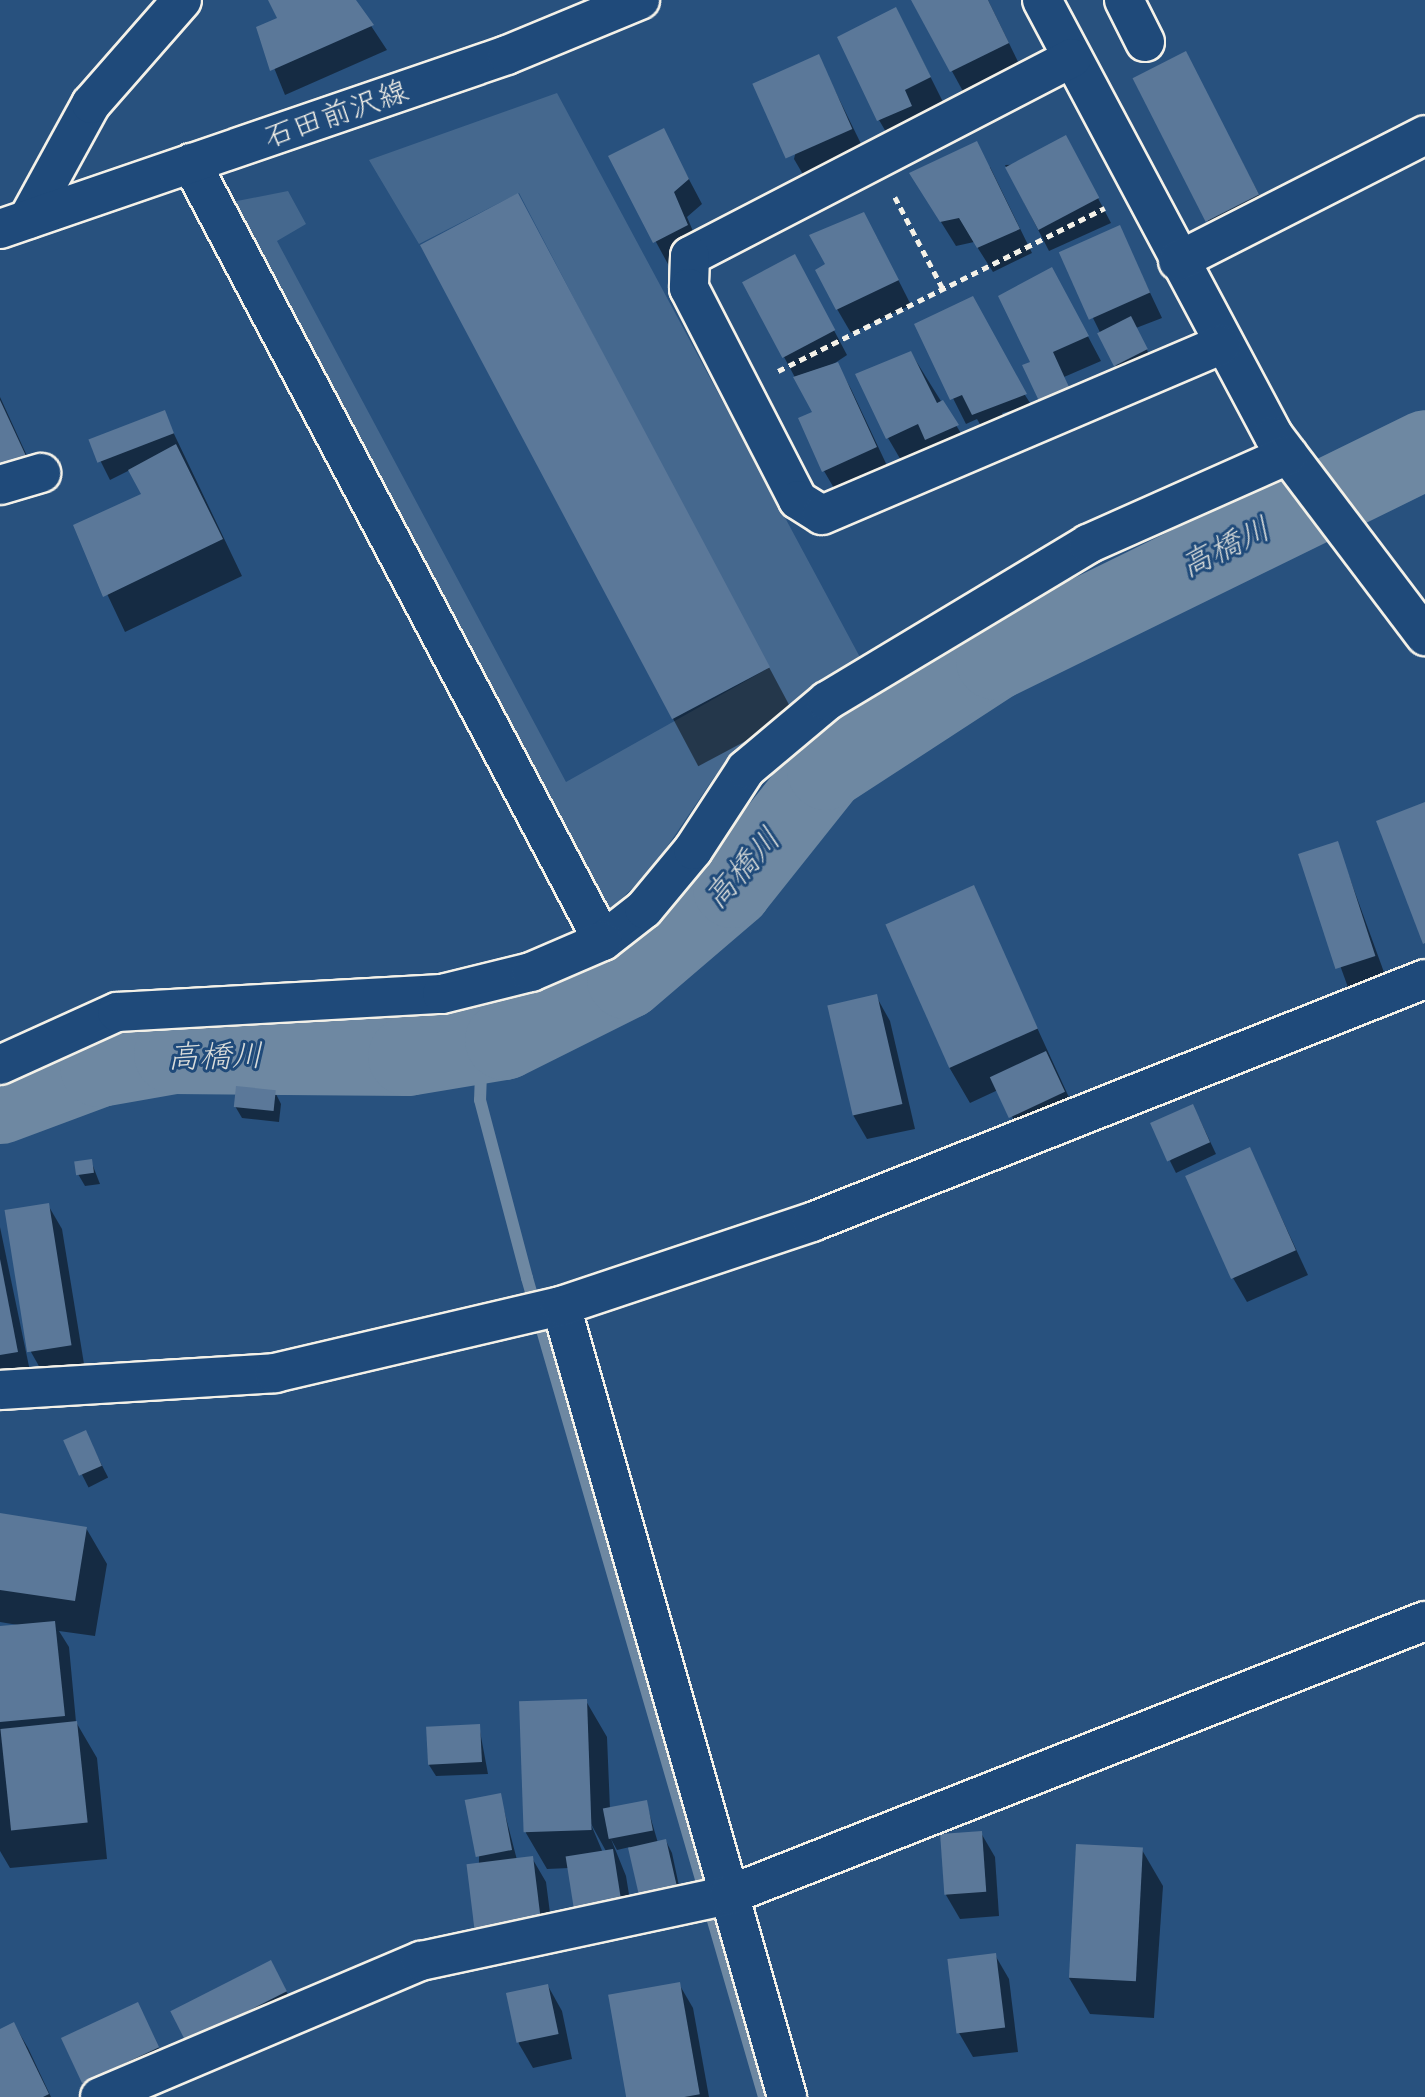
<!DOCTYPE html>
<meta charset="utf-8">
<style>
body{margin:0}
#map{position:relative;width:1425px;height:2097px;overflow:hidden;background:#28517e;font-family:Itim,"Klee One",sans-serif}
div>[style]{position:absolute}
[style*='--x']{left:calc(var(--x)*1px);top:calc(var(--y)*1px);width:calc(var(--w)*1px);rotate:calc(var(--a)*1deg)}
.green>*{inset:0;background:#45688e}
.shadow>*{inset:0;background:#0007;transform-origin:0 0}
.stream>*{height:12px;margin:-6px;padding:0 6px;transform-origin:6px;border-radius:6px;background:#6e88a2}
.river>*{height:79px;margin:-39.5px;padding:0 39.5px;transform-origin:39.5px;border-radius:39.5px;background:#6e88a2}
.building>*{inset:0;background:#5b7899;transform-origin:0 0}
.path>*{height:4.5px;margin-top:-2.25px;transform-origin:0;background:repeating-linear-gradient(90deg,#f4f1e8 0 7px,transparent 0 12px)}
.roads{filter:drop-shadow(2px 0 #f4f1e8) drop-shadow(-2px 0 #f4f1e8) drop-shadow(0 2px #f4f1e8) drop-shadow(0 -2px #f4f1e8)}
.street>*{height:38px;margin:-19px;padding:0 19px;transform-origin:19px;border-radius:19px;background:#1f4a7a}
.secondary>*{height:38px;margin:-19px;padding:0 19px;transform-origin:19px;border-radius:19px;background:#1f4a7a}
span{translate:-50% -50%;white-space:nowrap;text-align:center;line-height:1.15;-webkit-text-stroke:6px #1f4a7a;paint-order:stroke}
.street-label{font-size:30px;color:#f4f1e8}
.water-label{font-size:32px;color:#d9dcda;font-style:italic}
</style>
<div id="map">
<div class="green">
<div style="clip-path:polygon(557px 93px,862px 661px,786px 712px,715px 776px,652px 869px,610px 910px,232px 202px,288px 191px,306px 224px,277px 241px,566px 782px,767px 669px,519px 193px,419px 244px,369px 160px)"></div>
</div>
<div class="shadow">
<div style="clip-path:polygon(270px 0,354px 0,387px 50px,285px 95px,258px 28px,279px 19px)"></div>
<div style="clip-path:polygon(913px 0,988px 0,1021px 68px,965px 95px)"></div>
<div style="clip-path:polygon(909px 34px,943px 102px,917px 115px,924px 130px,893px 144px,879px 120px)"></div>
<div style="clip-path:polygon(1185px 53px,1278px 231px,1228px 257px,1208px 221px)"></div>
<div style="clip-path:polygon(818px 56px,866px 154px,808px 183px,794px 159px)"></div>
<div style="clip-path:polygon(663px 130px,702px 204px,687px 217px,701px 250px,669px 266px,610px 157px)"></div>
<div style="clip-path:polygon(1079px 162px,1111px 223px,1049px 251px,1005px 165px)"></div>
<div style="clip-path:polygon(990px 167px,1032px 253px,993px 272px,974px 242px,956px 246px,926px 198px)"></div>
<div style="left:518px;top:195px;width:589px;height:109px;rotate:62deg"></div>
<div style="clip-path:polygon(1119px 227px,1162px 318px,1136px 328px,1153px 362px,1121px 375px,1092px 316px)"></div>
<div style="clip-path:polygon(877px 238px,911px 305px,851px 333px,837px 309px)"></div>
<div style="clip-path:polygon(808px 281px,847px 355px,829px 367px,837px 364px,851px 389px,890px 472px,838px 495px,824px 471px,814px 413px,745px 284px)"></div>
<div style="clip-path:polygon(1065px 293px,1101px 361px,1064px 377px,1074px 399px,1047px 412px,1032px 363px)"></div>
<div style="clip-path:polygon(916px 325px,1016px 381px,1032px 406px,1002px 413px,1009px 426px,988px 438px,977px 419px,966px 424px)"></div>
<div style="clip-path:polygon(911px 353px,964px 438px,902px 462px,888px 438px)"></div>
<div style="clip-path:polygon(0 397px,38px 480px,0 476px)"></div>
<div style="clip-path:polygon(164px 413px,242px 576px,125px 632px,75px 526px,143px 495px,130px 470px,110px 480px,93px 446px)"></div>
<div style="left:1337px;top:843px;width:147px;height:39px;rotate:70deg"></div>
<div style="clip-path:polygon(973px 888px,1078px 1117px,1025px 1141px,998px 1090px,970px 1103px,949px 1067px)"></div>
<div style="clip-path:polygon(876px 996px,890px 1021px,915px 1129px,867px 1139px,853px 1115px)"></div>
<div style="clip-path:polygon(275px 1092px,281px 1104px,279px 1122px,242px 1118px,235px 1106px)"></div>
<div style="clip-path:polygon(1199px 1118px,1216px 1154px,1176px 1173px,1170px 1161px)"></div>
<div style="clip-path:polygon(1250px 1150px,1308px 1275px,1247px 1302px,1233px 1278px)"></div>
<div style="clip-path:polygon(91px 1161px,100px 1184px,85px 1186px,78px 1174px)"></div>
<div style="clip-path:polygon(48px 1205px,62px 1229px,85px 1370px,45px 1377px,31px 1352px)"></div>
<div style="clip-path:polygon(0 1227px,31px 1376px,0 1382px)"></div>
<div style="left:85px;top:1432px;width:51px;height:22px;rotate:63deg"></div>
<div style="clip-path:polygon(0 1515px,86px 1528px,107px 1564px,95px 1636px,59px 1631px,69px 1647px,76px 1722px,97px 1758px,107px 1859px,10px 1868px,0 1851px,0 1628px,18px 1625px,0 1622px)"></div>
<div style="clip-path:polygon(evenodd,586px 1701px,607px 1737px,610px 1809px,646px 1802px,658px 1843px,666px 1841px,672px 1853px,682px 1900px,641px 1896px,630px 1847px,617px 1850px,611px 1839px,626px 1876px,635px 1931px,569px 1868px,547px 1869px,526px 1833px,521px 1704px,586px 1701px,590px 1822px,607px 1853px,603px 1853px,590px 1822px)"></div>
<div style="clip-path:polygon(479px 1726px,488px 1774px,436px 1776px,429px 1765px)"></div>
<div style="clip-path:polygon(500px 1795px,517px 1860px,532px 1858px,546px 1882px,554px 1944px,492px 1953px,478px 1929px,479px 1856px)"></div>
<div style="clip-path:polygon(981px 1833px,995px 1857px,999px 1916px,960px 1919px,946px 1895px)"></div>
<div style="clip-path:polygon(1142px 1850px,1163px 1886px,1154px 2018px,1090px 2014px,1069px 1978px)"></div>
<div style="clip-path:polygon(995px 1955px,1009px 1979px,1018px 2052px,973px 2057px,959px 2033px)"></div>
<div style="clip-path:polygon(271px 1962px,299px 2016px,192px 2051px,185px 2039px)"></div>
<div style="clip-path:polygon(679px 1984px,693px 2008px,709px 2097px,627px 2097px,610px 1996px)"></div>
<div style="clip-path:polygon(548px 1986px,562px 2011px,572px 2059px,533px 2068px,519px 2044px,508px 1995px)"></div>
<div style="clip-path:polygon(137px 2005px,171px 2072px,93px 2097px,84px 2081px)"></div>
<div style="clip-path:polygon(14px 2024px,28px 2048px,51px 2097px,0 2097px,0 2030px)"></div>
</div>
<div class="stream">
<div style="--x:482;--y:1044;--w:56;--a:92"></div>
<div style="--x:480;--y:1100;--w:184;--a:75.2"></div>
<div style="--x:527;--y:1278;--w:853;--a:73.86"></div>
</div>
<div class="river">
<div style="--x:0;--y:1104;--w:106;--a:-20.5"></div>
<div style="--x:99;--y:1067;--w:75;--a:-10"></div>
<div style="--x:173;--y:1054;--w:234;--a:0.5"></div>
<div style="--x:407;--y:1056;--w:98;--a:-9.4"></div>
<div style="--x:504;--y:1040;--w:136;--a:-26.6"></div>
<div style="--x:626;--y:979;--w:140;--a:-40.6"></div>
<div style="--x:732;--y:888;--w:151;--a:-51.5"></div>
<div style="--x:826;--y:770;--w:202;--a:-33.1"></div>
<div style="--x:995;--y:660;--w:479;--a:-26.1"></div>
</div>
<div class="building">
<div style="clip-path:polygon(268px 0,356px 0,374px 25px,270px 71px,256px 27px,277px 18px)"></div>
<div style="clip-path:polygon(911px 0,988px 0,1009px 43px,950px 72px)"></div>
<div style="clip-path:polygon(896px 7px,931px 77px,905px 90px,912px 106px,877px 121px,837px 37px)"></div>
<div style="left:1186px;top:51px;width:161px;height:60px;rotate:63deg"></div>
<div style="left:819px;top:54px;width:82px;height:73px;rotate:66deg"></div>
<div style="clip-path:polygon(664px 128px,689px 179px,674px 192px,688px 225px,653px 243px,608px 156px)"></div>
<div style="left:1066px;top:135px;width:71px;height:69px;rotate:62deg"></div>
<div style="clip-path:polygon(977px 141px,1020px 229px,977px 248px,959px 218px,940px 222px,909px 173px)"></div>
<div style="left:518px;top:193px;width:537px;height:111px;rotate:62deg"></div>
<div style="clip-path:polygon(864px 212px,899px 280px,836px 310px,815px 270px,825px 264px,809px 235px)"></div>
<div style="left:1120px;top:225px;width:74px;height:67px;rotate:66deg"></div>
<div style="left:795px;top:254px;width:86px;height:60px;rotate:62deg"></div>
<div style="clip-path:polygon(1052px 267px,1089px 336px,1053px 352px,1069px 387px,1039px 401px,1022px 365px,1030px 362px,998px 296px)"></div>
<div style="clip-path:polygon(973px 296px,1027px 394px,972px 415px,962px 395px,950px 400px,914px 324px)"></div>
<div style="left:1131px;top:316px;width:37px;height:38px;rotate:63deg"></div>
<div style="clip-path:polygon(911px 351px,937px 403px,943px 400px,959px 425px,925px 440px,918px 424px,886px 439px,855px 374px)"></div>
<div style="clip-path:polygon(838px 362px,877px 447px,822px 472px,798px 418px,812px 412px,793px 377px)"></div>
<div style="clip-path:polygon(0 400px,26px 456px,0 466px)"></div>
<div style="left:165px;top:410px;width:25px;height:82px;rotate:69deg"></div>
<div style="clip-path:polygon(176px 444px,223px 539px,103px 597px,73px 525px,141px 494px,128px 470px)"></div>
<div style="clip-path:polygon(1425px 802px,1425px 943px,1423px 944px,1376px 821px)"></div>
<div style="left:1338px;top:841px;width:121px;height:42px;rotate:72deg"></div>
<div style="left:974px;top:885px;width:157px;height:97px;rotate:66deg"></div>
<div style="left:877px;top:994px;width:113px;height:51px;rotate:77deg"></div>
<div style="left:1046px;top:1051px;width:45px;height:62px;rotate:65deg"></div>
<div style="left:236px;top:1086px;width:40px;height:21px;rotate:6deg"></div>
<div style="left:1193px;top:1104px;width:42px;height:47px;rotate:66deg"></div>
<div style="left:1250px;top:1147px;width:113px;height:71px;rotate:66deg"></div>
<div style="left:92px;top:1159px;width:14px;height:18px;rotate:82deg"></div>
<div style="left:49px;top:1203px;width:144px;height:45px;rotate:81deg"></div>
<div style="clip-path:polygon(0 1259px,18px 1352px,0 1355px)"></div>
<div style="left:86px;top:1430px;width:39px;height:25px;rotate:66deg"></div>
<div style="clip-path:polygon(0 1513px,87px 1527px,75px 1601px,0 1590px)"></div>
<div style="clip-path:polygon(55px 1621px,65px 1716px,0 1722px,0 1626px)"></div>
<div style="left:587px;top:1699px;width:131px;height:68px;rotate:88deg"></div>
<div style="left:77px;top:1721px;width:102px;height:77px;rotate:84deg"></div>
<div style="left:480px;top:1724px;width:38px;height:54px;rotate:87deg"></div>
<div style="left:501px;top:1793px;width:58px;height:37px;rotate:79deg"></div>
<div style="left:647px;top:1800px;width:31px;height:45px;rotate:79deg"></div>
<div style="left:982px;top:1831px;width:61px;height:42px;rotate:86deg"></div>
<div style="left:666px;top:1839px;width:50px;height:39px;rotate:77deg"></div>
<div style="left:1076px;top:1844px;width:67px;height:134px;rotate:3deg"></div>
<div style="left:613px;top:1849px;width:59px;height:48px;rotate:81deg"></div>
<div style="left:533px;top:1856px;width:64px;height:67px;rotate:83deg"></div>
<div style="left:996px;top:1953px;width:75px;height:49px;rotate:83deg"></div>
<div style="left:271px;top:1960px;width:35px;height:113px;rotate:63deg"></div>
<div style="left:680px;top:1982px;width:114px;height:73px;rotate:80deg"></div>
<div style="left:548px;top:1984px;width:51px;height:43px;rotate:78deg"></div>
<div style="left:138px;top:2002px;width:50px;height:85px;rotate:65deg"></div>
<div style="clip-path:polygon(14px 2022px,49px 2094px,43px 2097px,0 2097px,0 2029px)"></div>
</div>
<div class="path">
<div style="--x:895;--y:197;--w:104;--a:62.4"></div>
<div style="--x:778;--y:371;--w:365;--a:-26.5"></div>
</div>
<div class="roads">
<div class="street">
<div style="--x:1042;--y:0;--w:494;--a:62"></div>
<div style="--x:1274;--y:436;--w:251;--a:52.9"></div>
<div style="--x:1124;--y:0;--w:47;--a:63.4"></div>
<div style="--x:1072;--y:58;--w:430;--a:152.6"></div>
<div style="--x:690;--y:256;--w:32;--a:92"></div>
<div style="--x:689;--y:288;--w:238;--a:62.8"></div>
<div style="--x:798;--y:500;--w:28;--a:32"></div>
<div style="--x:822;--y:515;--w:434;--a:-23.1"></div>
<div style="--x:191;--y:163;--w:880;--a:62.1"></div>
<div style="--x:603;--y:941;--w:52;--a:-38"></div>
<div style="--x:644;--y:909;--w:77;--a:-50.3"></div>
<div style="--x:693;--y:850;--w:97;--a:-56.8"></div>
<div style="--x:746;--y:769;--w:106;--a:-40"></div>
<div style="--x:827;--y:701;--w:305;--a:-31"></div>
<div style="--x:1088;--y:544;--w:219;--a:-24"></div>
<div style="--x:28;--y:219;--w:131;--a:-61.3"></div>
<div style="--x:91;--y:104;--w:138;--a:-48.8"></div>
<div style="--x:1178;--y:261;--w:277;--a:-27"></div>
<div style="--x:0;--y:485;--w:43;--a:-16.3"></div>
<div style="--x:0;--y:1065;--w:128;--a:-24.4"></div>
<div style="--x:117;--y:1012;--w:325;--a:-3.2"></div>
<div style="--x:442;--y:994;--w:92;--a:-13.9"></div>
<div style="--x:531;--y:972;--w:78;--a:-23.3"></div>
<div style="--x:561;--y:1306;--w:823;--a:74.05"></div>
<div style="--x:0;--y:1390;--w:276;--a:-3.5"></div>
<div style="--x:275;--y:1373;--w:294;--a:-13.2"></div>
<div style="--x:561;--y:1306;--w:265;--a:-18.5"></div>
<div style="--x:812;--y:1222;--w:659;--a:-21.62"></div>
<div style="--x:100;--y:2097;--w:349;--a:-23"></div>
<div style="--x:421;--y:1961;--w:315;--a:-12.1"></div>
<div style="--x:729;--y:1895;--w:748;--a:-21.49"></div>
</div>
<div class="secondary">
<div style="--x:0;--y:229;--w:536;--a:-18.94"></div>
<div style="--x:507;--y:55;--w:144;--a:-22.5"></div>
</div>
</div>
<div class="street-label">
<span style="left:336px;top:114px;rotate:-19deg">石田前沢線</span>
</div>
<div class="water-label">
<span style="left:1225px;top:547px;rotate:-26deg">高橋川</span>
<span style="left:742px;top:868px;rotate:-48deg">高橋川</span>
<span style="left:215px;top:1056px;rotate:-1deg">高橋川</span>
</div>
</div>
